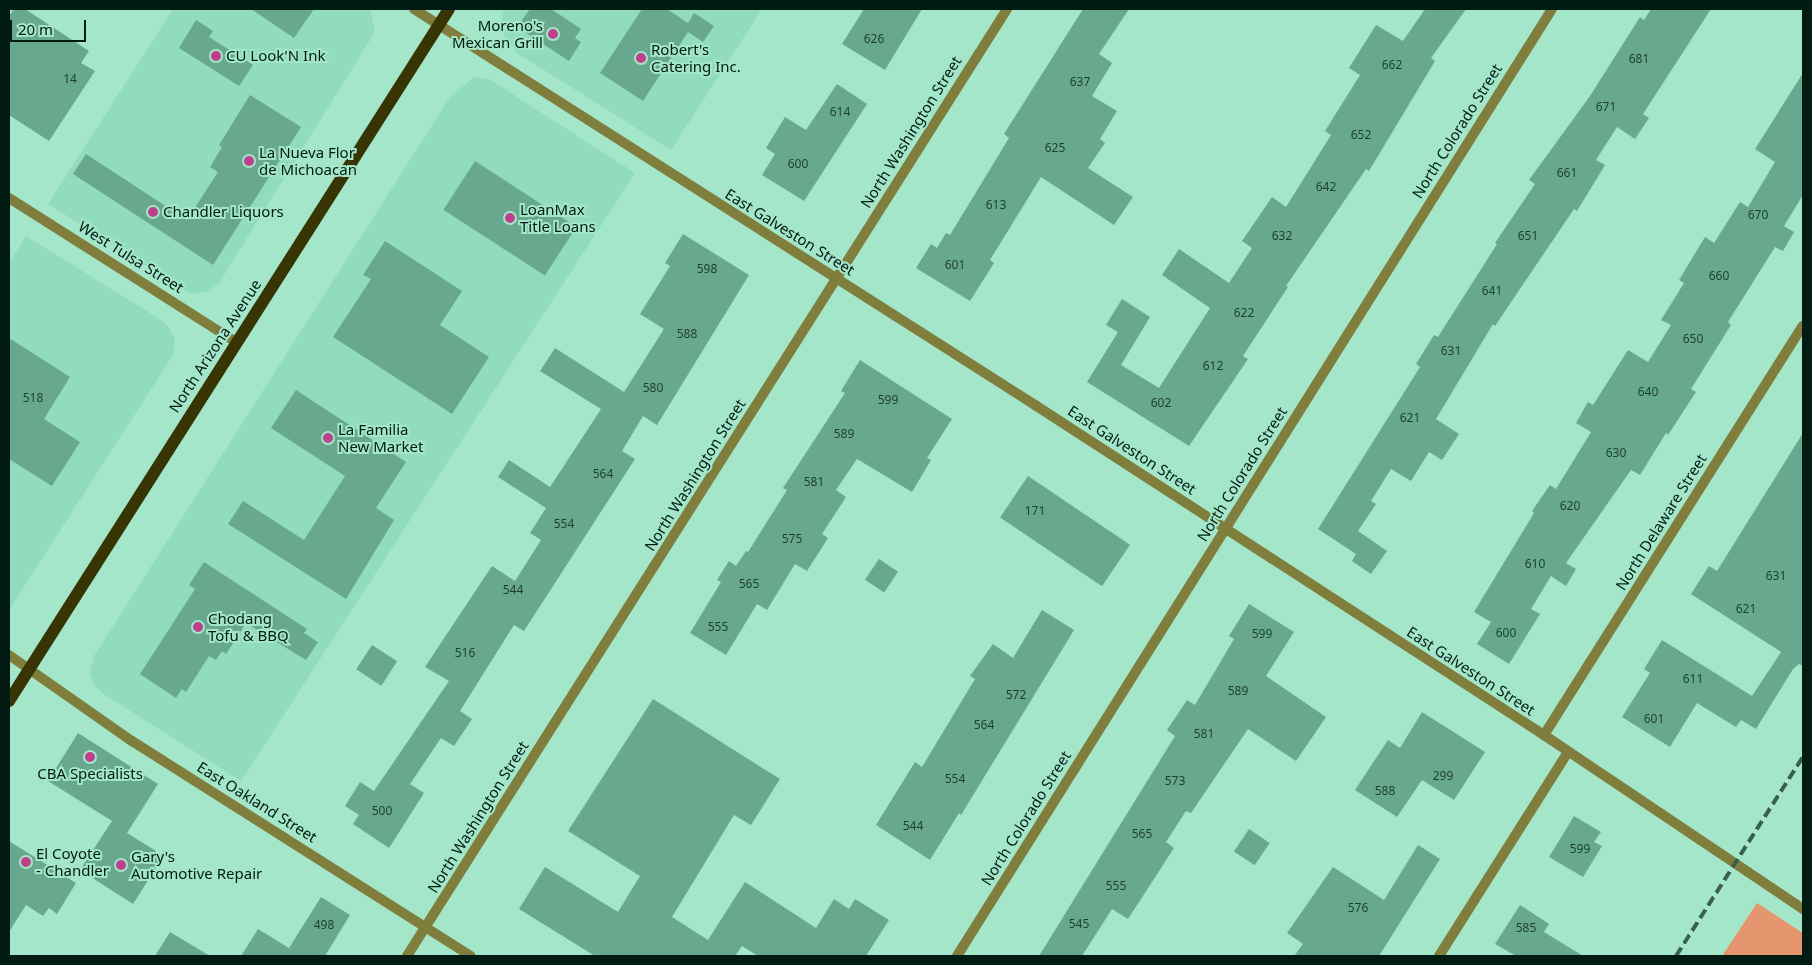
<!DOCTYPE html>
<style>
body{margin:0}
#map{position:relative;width:1812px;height:965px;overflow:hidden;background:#a4e6ca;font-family:"Noto Sans",sans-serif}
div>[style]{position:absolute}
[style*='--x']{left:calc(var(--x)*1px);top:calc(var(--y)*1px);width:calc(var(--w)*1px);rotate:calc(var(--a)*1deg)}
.built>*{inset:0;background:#91dbbe}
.green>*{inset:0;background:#e6966e}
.building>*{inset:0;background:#68a88f;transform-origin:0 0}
.minor>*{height:10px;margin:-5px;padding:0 5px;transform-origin:5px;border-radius:5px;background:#807e3d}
.tertiary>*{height:10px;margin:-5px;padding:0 5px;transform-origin:5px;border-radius:5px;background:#807e3d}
.primary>*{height:12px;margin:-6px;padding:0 6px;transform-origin:6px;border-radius:6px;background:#373504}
.rail>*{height:4px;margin-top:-2px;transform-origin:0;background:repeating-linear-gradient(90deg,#385f50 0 10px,transparent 0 15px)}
.dots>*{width:14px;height:14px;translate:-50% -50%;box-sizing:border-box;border:2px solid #a4e6ca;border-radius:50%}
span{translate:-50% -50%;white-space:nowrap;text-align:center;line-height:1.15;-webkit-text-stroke:4px #a4e6ca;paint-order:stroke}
.number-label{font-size:12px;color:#1c3f32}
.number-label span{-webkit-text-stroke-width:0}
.poi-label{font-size:15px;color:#021c13}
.right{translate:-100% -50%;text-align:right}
.left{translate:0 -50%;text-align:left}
.street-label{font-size:15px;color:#021c13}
.frame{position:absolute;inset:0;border:10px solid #021c13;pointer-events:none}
.scale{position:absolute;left:10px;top:20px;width:76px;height:22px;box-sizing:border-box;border:2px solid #021c13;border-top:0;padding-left:6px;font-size:15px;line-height:18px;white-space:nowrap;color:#021c13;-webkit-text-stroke:4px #a4e6ca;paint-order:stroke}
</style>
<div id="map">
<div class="built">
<div style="clip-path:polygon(173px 9px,370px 9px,375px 32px,219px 283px,208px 292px,191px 294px,48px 204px)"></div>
<div style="clip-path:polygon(504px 9px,762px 9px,671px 150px,517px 53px,500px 29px)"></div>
<div style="clip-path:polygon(474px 77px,489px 79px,635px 173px,241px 781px,105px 695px,94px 685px,90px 673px,94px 656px,450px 97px)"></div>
<div style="clip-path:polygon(26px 236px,158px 318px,168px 326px,175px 340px,173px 355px,9px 610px,9px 263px)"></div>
</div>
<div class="green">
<div style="clip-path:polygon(1757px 903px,1803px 933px,1803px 956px,1722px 956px)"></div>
</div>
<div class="building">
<div style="clip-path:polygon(14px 9px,25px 9px,89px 51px,81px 63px,95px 71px,49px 141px,9px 115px,9px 16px)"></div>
<div style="clip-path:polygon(251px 9px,314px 9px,294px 38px)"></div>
<div style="clip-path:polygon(530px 9px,551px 9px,581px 29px,575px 38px,581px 42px,569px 61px,517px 27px)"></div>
<div style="clip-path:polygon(642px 9px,667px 9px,688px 23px,694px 13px,714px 26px,703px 42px,688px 32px,643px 101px,600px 73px)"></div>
<div style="clip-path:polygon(864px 9px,922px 9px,885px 70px,842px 44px)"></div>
<div style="clip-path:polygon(1083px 9px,1129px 9px,1099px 54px,1112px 63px,1092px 96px,1117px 111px,1100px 139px,1105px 143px,1088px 168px,1133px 197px,1114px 225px,1041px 177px,990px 260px,994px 263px,970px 301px,916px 268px,931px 244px,937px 248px,946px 233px,950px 235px,1009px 138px,1004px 134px)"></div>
<div style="clip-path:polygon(1425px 9px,1466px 9px,1431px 58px,1435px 61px,1369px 171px,1366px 169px,1286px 286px,1288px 287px,1243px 356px,1248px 359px,1189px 446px,1087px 382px,1118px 332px,1106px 325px,1122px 299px,1150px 317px,1121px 365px,1159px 388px,1210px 308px,1162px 275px,1179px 249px,1229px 283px,1252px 248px,1242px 241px,1272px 197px,1286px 207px,1331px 135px,1325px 131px,1360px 75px,1349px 68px,1376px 25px,1403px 41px)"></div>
<div style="clip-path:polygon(1651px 9px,1711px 9px,1643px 114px,1649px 118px,1635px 139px,1617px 127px,1596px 160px,1605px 165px,1577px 211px,1574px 209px,1495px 326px,1493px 324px,1436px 419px,1459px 434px,1442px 460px,1429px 452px,1411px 481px,1391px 469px,1371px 501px,1376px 504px,1358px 531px,1387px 551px,1371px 574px,1352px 561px,1356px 554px,1318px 529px,1420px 367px,1416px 364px,1434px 335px,1438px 337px,1497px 244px,1495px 243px,1535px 184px,1529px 180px,1590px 96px,1640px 17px,1644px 20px)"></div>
<div style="clip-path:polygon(196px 20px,213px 31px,209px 37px,253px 65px,239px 86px,179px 48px)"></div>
<div style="clip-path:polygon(1803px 73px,1803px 195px,1784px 226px,1794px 232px,1783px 251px,1775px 247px,1728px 322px,1731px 325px,1691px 389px,1696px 392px,1668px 435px,1666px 433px,1640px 475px,1631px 470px,1566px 563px,1576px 569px,1566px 586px,1551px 576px,1531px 609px,1540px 614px,1509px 664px,1477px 644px,1491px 622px,1474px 612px,1534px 513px,1532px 511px,1550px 485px,1556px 489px,1591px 432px,1576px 423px,1588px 402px,1593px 405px,1628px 350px,1648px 362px,1671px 325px,1661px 320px,1684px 283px,1679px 280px,1705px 237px,1714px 243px,1740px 202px,1748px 207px,1775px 162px,1755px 149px)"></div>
<div style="clip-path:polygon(837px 84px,867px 104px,804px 201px,762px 175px,775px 154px,766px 148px,785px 117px,806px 130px)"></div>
<div style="clip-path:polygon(250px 95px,301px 127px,213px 265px,73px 174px,86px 154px,187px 220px,218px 172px,210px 167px,222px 147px,219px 145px)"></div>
<div style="left:475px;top:161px;width:121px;height:58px;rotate:33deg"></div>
<div style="clip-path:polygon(683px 234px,749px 275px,657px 425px,643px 416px,622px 451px,635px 459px,524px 631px,514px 625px,460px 711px,472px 719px,454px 746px,441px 738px,410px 784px,424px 793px,389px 848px,353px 824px,359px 815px,345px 806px,360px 782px,374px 791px,449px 681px,425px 667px,492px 566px,515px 581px,541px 540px,530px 533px,546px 508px,498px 477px,509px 460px,550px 487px,601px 409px,540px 371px,555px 348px,624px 392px,664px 329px,640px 314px,670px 266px,665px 263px)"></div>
<div style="clip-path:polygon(385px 241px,462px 291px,440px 325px,489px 357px,452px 414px,333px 337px,371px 279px,363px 275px)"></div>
<div style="clip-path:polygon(9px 338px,70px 377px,44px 419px,80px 442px,52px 486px,9px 459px)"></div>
<div style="clip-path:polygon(860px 360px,952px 419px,927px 458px,931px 460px,912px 492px,857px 459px,836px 490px,846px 497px,822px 534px,828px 538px,807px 571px,795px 564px,767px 610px,757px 604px,726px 655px,690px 633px,721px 582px,717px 580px,729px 561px,736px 566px,746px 551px,748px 552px,787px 490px,783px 488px,845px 393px,841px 391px)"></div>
<div style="clip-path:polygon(296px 390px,406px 462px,376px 508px,394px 520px,346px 599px,228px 524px,243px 501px,304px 540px,345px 476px,271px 428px)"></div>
<div style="clip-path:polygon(1803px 433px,1803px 666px,1799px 664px,1793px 669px,1756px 729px,1741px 720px,1736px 727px,1697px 703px,1670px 747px,1622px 717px,1650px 673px,1644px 669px,1662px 640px,1752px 696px,1781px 652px,1691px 594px,1709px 566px,1717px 571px)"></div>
<div style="left:1028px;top:476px;width:123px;height:50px;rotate:34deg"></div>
<div style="left:879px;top:559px;width:23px;height:25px;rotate:34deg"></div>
<div style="clip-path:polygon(204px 562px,307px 629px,304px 633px,318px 642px,306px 660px,246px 623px,226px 654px,222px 651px,216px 660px,209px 656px,186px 692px,182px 689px,176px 698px,140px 674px,195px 589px,189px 585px)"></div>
<div style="clip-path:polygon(1249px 604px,1294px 632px,1266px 676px,1326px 717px,1296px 761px,1248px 729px,1191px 813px,1186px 811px,1166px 842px,1174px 848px,1128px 919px,1112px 909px,1082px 956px,1039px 956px,1175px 736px,1167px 730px,1187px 700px,1195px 705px,1234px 639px,1229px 636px)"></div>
<div style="clip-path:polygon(1042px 610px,1074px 630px,961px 815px,959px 813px,930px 860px,876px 825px,915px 762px,922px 767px,975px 679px,970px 676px,993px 644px,1013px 658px)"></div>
<div style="left:372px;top:645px;width:30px;height:29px;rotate:33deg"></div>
<div style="clip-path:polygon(653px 699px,780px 779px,751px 825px,734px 815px,672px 917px,708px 940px,745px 882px,816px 928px,834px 899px,849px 909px,855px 899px,889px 920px,866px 956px,758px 956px,742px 946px,735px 956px,595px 956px,519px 909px,545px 867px,618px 912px,640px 876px,568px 831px)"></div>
<div style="clip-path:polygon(1422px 712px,1485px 752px,1454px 800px,1422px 780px,1397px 817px,1355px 790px,1388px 740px,1400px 748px)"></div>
<div style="clip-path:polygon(78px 733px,158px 784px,127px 833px,156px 851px,154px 854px,161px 860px,133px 904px,80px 870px,112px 821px,48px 781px)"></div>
<div style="clip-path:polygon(1574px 816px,1601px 832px,1594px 842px,1602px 846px,1583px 877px,1549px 857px)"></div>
<div style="left:1249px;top:829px;width:25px;height:27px;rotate:34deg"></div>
<div style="clip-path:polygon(9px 841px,76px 883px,57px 914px,49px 908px,43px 916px,26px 905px,9px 932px)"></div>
<div style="clip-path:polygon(1418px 845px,1440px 859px,1379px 956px,1294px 956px,1303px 944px,1287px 933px,1333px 867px,1384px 900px)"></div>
<div style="clip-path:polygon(321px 897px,350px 915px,325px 956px,241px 956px,258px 929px,289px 948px)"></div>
<div style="clip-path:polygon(1520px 905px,1549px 924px,1544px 932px,1583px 956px,1516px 956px,1495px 944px)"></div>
<div style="clip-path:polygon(170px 932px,210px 956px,155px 956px)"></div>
</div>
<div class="minor">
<div style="--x:9;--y:198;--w:269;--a:32.4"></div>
<div style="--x:9;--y:655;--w:150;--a:35"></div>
<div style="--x:132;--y:741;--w:401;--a:32.4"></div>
<div style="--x:1544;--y:735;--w:484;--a:-57.7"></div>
<div style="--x:407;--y:956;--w:1121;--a:-57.64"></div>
<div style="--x:957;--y:956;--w:1118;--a:-57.86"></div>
<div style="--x:1439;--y:956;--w:241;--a:-57.7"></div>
</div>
<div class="tertiary">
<div style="--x:414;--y:9;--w:737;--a:32.52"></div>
<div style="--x:1035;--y:405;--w:607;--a:32.96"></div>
<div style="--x:1544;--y:735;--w:312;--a:33.9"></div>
</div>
<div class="primary">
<div style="--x:9;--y:701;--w:820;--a:-57.55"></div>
</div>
<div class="rail">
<div style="--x:1676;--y:956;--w:236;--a:-57.5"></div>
</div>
<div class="dots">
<div style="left:553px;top:34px;background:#be3f8c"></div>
<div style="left:216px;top:56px;background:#be3f8c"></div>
<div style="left:641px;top:58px;background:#be3f8c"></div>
<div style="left:249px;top:161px;background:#be3f8c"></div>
<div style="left:153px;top:212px;background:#be3f8c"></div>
<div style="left:510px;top:218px;background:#be3f8c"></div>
<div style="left:328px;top:438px;background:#be3f8c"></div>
<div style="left:198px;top:627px;background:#be3f8c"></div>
<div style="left:90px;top:757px;background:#be3f8c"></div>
<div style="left:26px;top:862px;background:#be3f8c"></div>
<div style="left:121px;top:865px;background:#be3f8c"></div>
</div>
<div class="number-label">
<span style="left:874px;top:39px">626</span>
<span style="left:1639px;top:59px">681</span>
<span style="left:1392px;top:65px">662</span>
<span style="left:70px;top:79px">14</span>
<span style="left:1080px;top:82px">637</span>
<span style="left:1606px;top:107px">671</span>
<span style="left:840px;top:112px">614</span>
<span style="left:1361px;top:135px">652</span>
<span style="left:1055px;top:148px">625</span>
<span style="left:798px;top:164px">600</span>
<span style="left:1567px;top:173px">661</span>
<span style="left:1326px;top:187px">642</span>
<span style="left:996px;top:205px">613</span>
<span style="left:1758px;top:215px">670</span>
<span style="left:1282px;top:236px">632</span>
<span style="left:1528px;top:236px">651</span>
<span style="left:955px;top:265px">601</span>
<span style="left:707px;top:269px">598</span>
<span style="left:1719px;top:276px">660</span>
<span style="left:1492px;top:291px">641</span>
<span style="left:1244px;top:313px">622</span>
<span style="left:687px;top:334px">588</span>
<span style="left:1693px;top:339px">650</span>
<span style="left:1451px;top:351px">631</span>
<span style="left:1213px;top:366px">612</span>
<span style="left:653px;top:388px">580</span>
<span style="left:1648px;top:392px">640</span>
<span style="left:33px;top:398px">518</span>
<span style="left:888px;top:400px">599</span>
<span style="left:1161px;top:403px">602</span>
<span style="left:1410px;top:418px">621</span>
<span style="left:844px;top:434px">589</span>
<span style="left:1616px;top:453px">630</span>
<span style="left:603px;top:474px">564</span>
<span style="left:814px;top:482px">581</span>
<span style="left:1570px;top:506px">620</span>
<span style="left:1035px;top:511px">171</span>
<span style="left:564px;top:524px">554</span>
<span style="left:792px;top:539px">575</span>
<span style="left:1535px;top:564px">610</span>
<span style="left:1776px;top:576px">631</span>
<span style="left:749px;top:584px">565</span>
<span style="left:513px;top:590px">544</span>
<span style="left:1746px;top:609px">621</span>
<span style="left:718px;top:627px">555</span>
<span style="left:1506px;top:633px">600</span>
<span style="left:1262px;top:634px">599</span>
<span style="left:465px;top:653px">516</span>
<span style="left:1693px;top:679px">611</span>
<span style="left:1238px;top:691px">589</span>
<span style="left:1016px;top:695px">572</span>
<span style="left:1654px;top:719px">601</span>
<span style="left:984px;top:725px">564</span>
<span style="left:1204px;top:734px">581</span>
<span style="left:1443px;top:776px">299</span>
<span style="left:955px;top:779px">554</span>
<span style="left:1175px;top:781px">573</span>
<span style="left:1385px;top:791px">588</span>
<span style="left:382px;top:811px">500</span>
<span style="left:913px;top:826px">544</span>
<span style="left:1142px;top:834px">565</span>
<span style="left:1580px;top:849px">599</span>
<span style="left:1116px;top:886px">555</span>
<span style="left:1358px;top:908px">576</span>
<span style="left:1079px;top:924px">545</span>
<span style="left:324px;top:925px">498</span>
<span style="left:1526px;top:928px">585</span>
</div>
<div class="poi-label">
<span class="right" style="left:543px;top:34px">Moreno's<br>Mexican Grill</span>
<span class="left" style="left:651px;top:58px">Robert's<br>Catering Inc.</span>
<span class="left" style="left:226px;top:56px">CU Look'N Ink</span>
<span class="left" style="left:259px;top:161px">La Nueva Flor<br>de Michoacan</span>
<span class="left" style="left:520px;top:218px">LoanMax<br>Title Loans</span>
<span class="left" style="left:163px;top:212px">Chandler Liquors</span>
<span class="left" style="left:338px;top:438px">La Familia<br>New Market</span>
<span class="left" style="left:208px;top:627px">Chodang<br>Tofu &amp; BBQ</span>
<span style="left:90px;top:774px">CBA Specialists</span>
<span class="left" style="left:36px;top:862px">El Coyote<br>- Chandler</span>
<span class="left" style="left:131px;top:865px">Gary's<br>Automotive Repair</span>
</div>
<div class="street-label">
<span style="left:1457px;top:131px;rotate:-58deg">North Colorado Street</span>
<span style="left:911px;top:132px;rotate:-58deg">North Washington Street</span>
<span style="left:790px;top:232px;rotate:32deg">East Galveston Street</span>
<span style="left:131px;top:257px;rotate:32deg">West Tulsa Street</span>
<span style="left:215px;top:346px;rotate:-57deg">North Arizona Avenue</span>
<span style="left:1132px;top:450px;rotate:33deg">East Galveston Street</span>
<span style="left:1242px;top:474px;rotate:-58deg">North Colorado Street</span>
<span style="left:695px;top:475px;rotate:-58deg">North Washington Street</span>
<span style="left:1661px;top:522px;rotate:-58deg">North Delaware Street</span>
<span style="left:1471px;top:671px;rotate:33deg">East Galveston Street</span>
<span style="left:257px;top:802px;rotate:32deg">East Oakland Street</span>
<span style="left:478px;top:817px;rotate:-58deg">North Washington Street</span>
<span style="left:1026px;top:818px;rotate:-58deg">North Colorado Street</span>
</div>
<div class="frame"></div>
<div class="scale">20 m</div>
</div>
